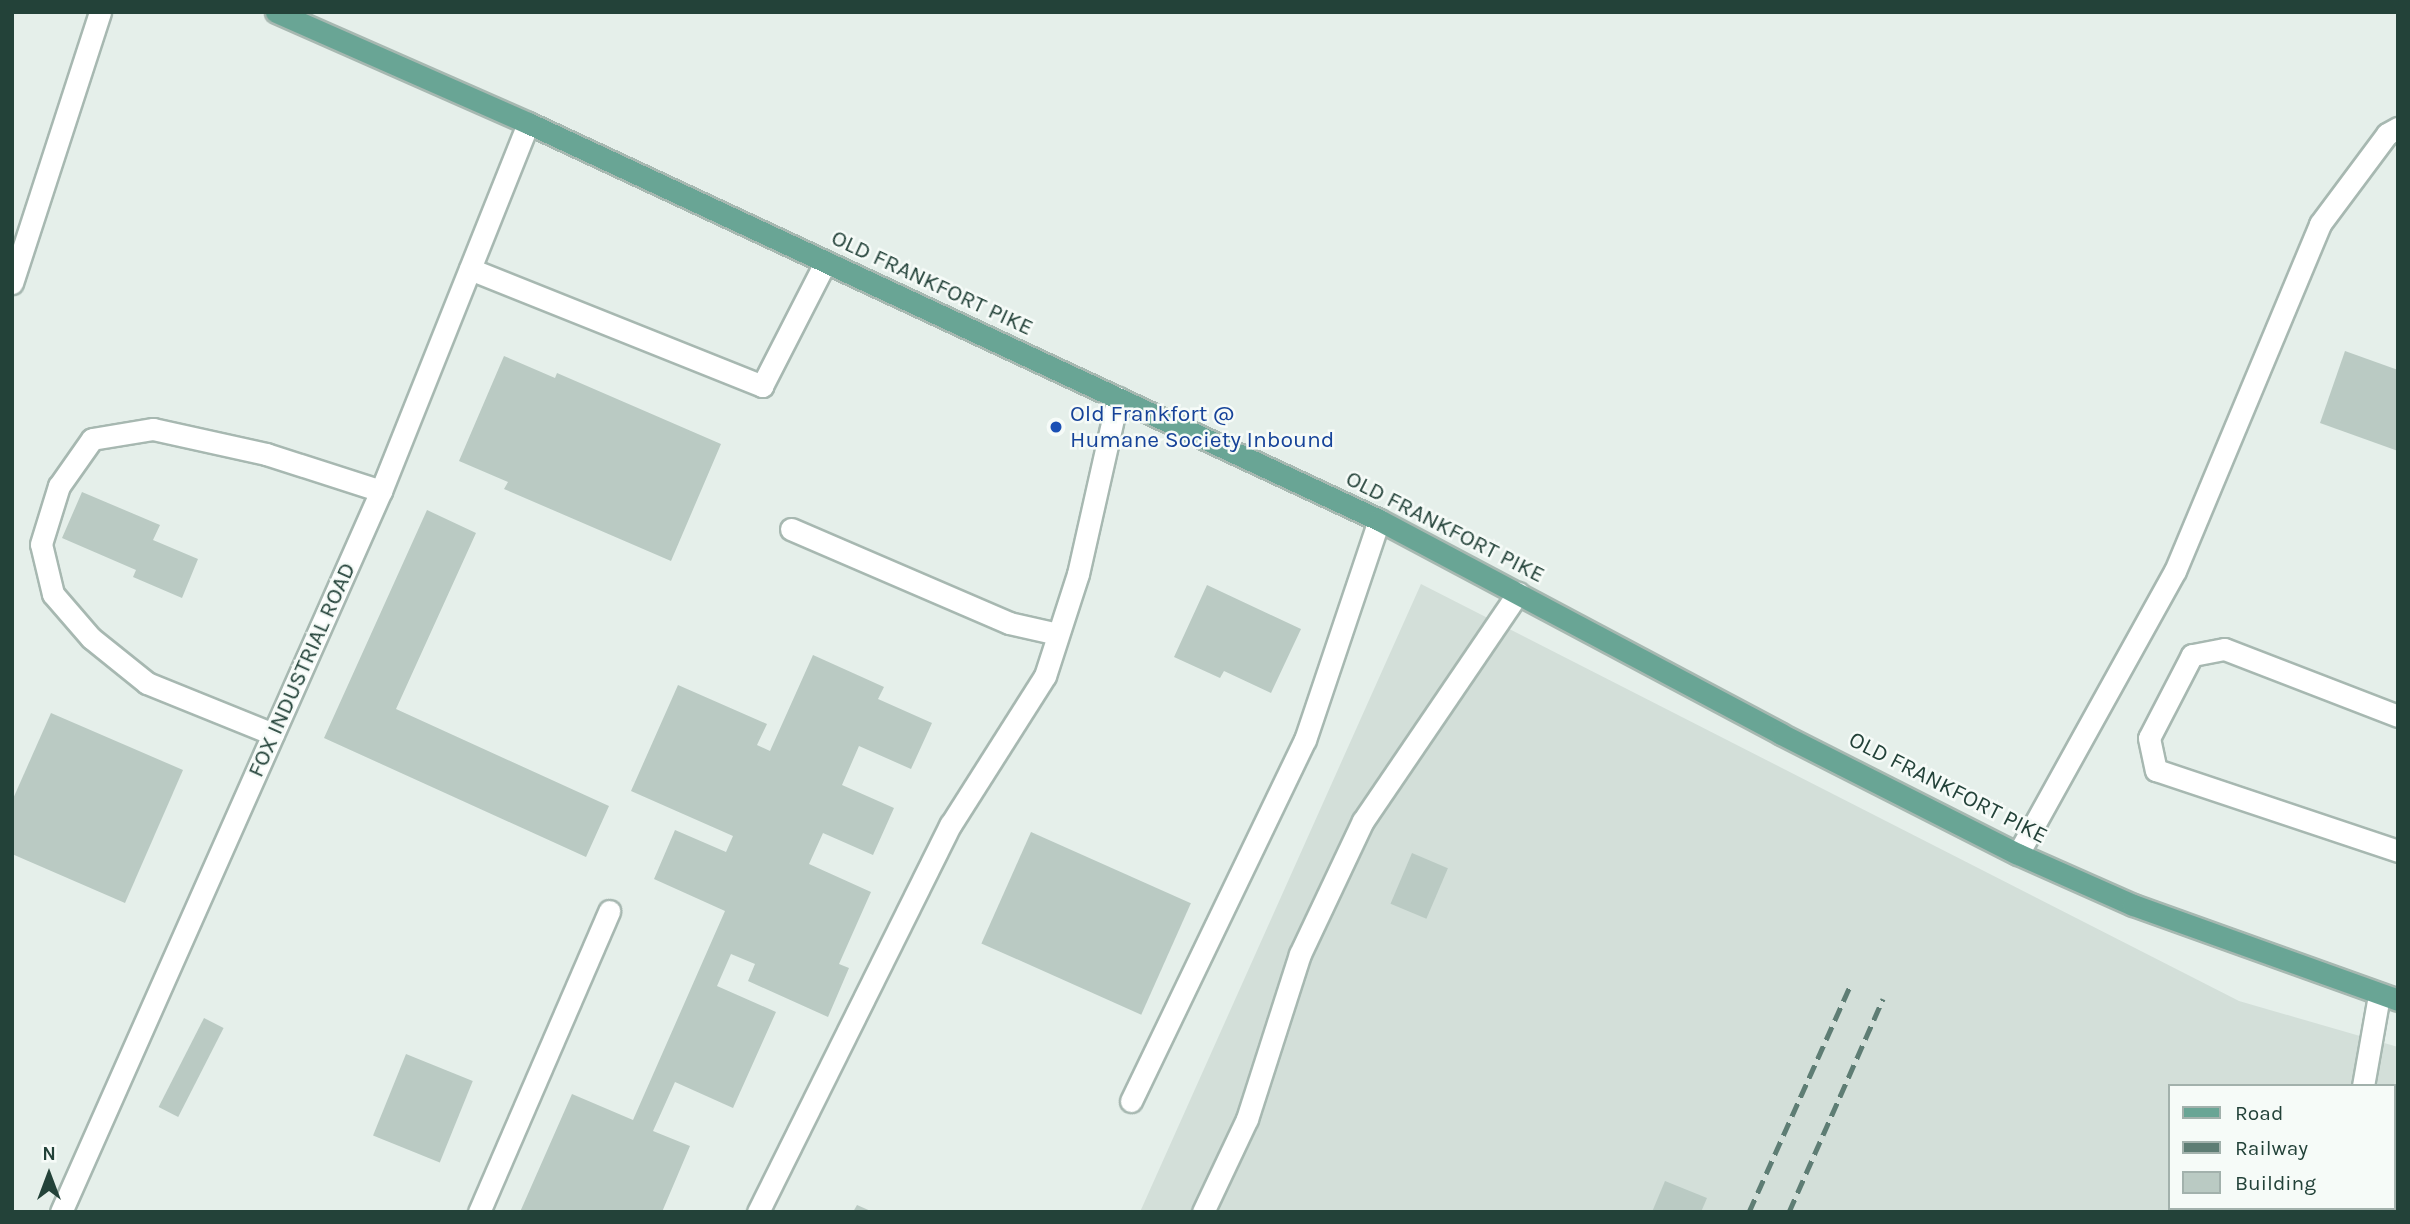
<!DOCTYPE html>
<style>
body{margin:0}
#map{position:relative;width:2410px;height:1224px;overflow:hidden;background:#e5efea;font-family:Karla,sans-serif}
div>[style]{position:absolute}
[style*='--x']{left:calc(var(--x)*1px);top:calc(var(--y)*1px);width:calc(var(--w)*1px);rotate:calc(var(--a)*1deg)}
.built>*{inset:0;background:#d3dfd9}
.building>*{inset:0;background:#bacac3;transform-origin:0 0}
.roads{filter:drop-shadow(2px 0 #a7b8b1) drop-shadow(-2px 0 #a7b8b1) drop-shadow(0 2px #a7b8b1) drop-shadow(0 -2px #a7b8b1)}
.minor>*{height:21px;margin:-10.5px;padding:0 10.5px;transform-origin:10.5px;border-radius:10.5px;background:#fff}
.major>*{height:21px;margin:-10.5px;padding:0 10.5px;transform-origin:10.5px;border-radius:10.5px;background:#69a595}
.rail>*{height:5px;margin-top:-2.5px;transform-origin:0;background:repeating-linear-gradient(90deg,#5e7d74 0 14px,transparent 0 21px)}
.dots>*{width:19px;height:19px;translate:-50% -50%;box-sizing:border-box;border:4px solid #f6fbf8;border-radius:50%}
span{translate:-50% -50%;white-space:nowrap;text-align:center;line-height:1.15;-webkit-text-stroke:5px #f6fbf8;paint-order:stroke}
.street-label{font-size:23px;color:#234239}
.transit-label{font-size:23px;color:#164399}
.left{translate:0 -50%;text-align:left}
.frame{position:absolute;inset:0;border:14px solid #234239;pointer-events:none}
.legend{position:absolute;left:2168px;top:1084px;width:228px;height:126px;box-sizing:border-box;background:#f6fbf8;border:2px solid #a2b1ac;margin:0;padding:9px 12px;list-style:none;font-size:21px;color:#234239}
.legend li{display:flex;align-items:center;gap:14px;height:35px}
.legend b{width:35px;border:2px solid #a2b1ac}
.north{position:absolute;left:14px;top:1140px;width:70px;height:70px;-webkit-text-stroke:5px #f6fbf8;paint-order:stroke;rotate:0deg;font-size:19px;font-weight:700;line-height:28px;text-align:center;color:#234239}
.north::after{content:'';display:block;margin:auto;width:24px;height:32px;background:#234239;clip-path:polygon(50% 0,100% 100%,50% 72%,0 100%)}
</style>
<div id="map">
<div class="built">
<div style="clip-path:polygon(evenodd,1421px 584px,2239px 1001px,2398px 1047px,2398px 1212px,1140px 1212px,1421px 584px,2170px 1086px,2394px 1086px,2394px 1208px,2170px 1208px,2170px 1086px)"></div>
</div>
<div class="building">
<div style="clip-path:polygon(2345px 351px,2398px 370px,2398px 451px,2320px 423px)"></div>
<div style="clip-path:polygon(504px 356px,555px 378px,557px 373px,721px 444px,671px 561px,504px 489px,508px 482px,459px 461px)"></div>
<div style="clip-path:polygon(82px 492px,160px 525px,153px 540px,198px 559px,182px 598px,133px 577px,136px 570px,62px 538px)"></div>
<div style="clip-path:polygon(427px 510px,476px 533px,396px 709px,609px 806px,586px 857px,324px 738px)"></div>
<div style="clip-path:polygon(1207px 585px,1301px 629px,1271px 693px,1224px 671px,1220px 678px,1174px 657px)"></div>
<div style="clip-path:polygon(813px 655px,884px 687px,878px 699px,932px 723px,911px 769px,859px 746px,842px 785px,894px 808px,873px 855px,823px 833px,809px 864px,871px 892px,839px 964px,849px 968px,828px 1017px,748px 981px,755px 964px,731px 954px,717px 986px,776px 1012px,733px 1108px,675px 1082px,653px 1131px,690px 1146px,662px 1212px,520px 1212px,572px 1094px,633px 1120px,725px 911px,654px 879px,675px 830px,726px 852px,733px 836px,631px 791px,678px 685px,767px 724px,757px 745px,770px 751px)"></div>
<div style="clip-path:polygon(51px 713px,183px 770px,125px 903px,12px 854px,12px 801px)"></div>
<div style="left:1031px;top:832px;width:175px;height:122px;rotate:24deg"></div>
<div style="left:1412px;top:853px;width:39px;height:55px;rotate:23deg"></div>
<div style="left:204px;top:1018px;width:22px;height:100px;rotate:27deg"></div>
<div style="left:406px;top:1054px;width:72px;height:88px;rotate:22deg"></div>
<div style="clip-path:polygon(1665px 1181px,1707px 1198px,1701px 1212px,1652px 1212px)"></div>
<div style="clip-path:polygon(857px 1205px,873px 1212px,853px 1212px)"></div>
</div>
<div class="roads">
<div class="minor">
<div style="--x:470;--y:269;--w:315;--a:21.8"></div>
<div style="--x:762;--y:386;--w:138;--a:-62.9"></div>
<div style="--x:12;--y:283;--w:285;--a:-72"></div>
<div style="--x:791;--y:529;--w:237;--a:23.3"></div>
<div style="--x:1009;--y:623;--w:50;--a:12.7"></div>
<div style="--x:2398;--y:716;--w:186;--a:-158.9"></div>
<div style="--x:2224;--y:649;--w:33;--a:169"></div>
<div style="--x:2192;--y:655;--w:93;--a:117.4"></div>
<div style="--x:2149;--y:738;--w:33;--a:78"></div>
<div style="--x:2156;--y:770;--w:255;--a:18.5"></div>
<div style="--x:273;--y:734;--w:136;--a:-158"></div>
<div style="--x:147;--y:683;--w:72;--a:-141.2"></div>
<div style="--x:91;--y:638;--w:58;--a:-130.8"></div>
<div style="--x:53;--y:594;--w:51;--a:-103.5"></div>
<div style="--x:41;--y:544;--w:61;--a:-72.8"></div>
<div style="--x:59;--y:486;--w:57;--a:-54.9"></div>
<div style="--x:92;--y:439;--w:62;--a:-9.3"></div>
<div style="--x:153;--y:429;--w:116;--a:12.5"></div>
<div style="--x:266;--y:454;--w:121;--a:17.8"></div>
<div style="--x:2018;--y:854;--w:324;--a:-61"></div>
<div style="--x:2175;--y:571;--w:376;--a:-67.3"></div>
<div style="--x:2320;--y:224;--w:112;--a:-53.3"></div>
<div style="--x:2387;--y:134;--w:13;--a:-29"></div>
<div style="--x:2363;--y:1086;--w:92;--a:-80"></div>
<div style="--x:1131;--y:1101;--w:401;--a:-64.3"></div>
<div style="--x:1305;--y:740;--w:232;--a:-71.4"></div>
<div style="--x:61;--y:1212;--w:789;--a:-66.07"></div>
<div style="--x:381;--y:491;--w:396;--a:-68.2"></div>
<div style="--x:479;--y:1212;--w:328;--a:-66.6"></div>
<div style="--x:758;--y:1212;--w:433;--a:-63.6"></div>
<div style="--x:951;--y:824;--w:175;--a:-57.6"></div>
<div style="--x:1045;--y:676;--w:107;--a:-72.1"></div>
<div style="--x:1078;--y:574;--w:181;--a:-77.3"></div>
<div style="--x:1203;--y:1212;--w:103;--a:-64.7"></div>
<div style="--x:1247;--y:1119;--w:173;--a:-72.2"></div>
<div style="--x:1300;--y:954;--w:147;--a:-64.7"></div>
<div style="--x:1363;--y:821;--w:276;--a:-55.8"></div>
<div style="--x:2324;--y:1212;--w:4;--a:-63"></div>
</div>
<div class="major">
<div style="--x:276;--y:12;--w:275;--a:23.8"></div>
<div style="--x:528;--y:123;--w:939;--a:25.01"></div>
<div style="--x:1379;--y:520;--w:455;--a:28"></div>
<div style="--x:1781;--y:734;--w:266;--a:26.9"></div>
<div style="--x:2018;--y:854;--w:126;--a:23.9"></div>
<div style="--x:2133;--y:905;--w:282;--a:19.7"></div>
</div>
</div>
<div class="rail">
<div style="--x:1749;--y:1212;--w:250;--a:-65.9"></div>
<div style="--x:1789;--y:1212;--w:233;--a:-66.2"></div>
</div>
<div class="dots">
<div style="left:1056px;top:427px;background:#1a4fb4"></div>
</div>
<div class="street-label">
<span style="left:932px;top:283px;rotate:25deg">OLD FRANKFORT PIKE</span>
<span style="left:1445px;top:527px;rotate:27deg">OLD FRANKFORT PIKE</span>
<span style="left:302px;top:670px;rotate:-66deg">FOX INDUSTRIAL ROAD</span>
<span style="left:1948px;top:788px;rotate:27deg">OLD FRANKFORT PIKE</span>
</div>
<div class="transit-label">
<span class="left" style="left:1070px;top:427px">Old Frankfort @<br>Humane Society Inbound</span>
</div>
<div class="frame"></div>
<ul class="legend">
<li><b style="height:9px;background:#69a595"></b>Road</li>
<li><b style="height:9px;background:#5e7d74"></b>Railway</li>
<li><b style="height:19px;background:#bacac3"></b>Building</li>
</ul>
<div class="north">N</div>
</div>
